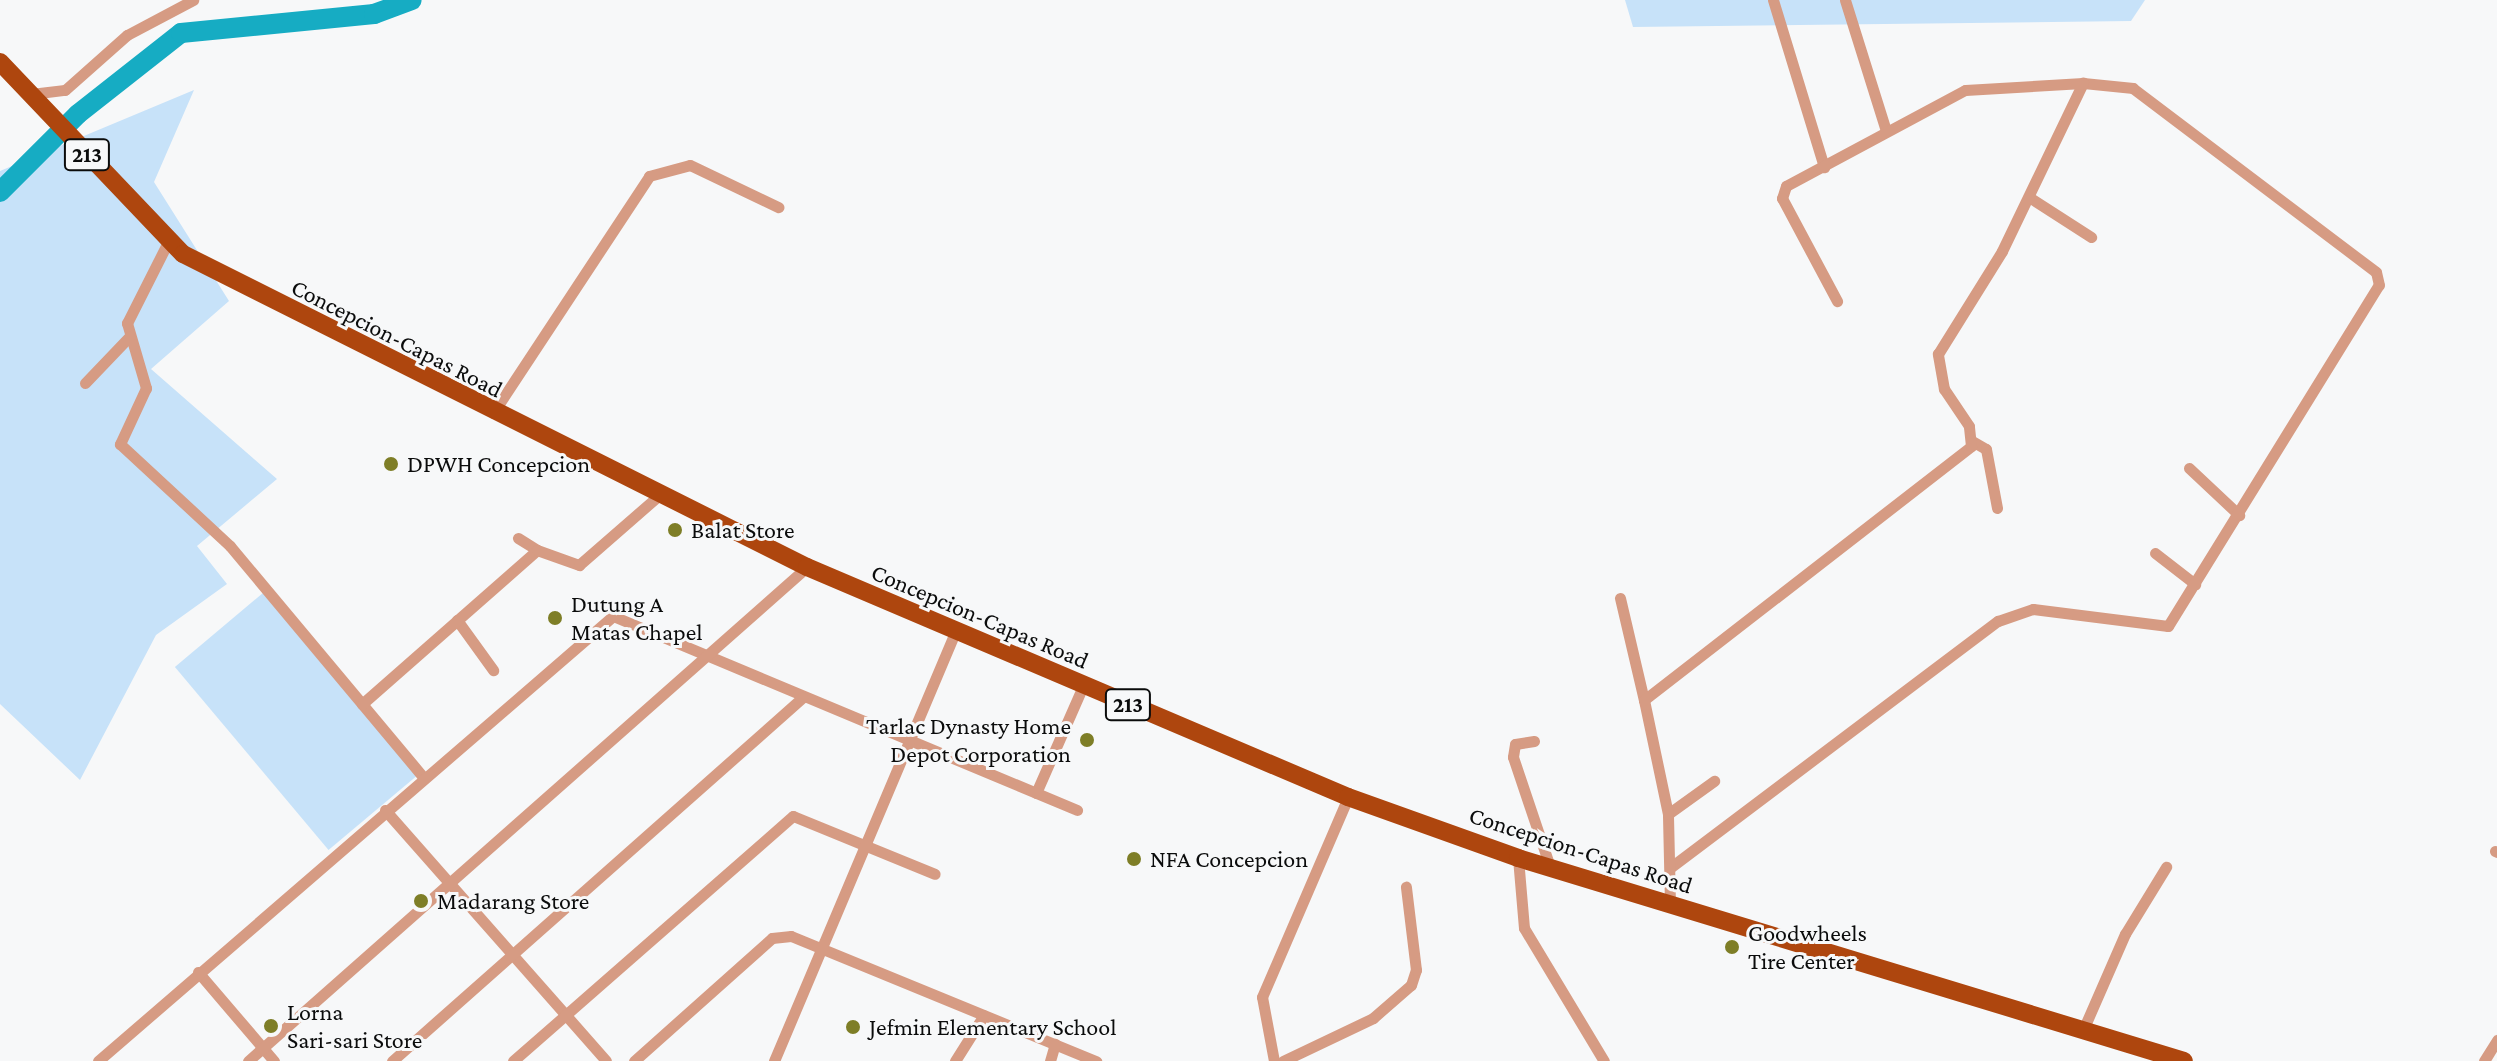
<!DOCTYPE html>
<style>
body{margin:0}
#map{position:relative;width:2497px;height:1061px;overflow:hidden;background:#f7f8f9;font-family:"Crimson Pro",serif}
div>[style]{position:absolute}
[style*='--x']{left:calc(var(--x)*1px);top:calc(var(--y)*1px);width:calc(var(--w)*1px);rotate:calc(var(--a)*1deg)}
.green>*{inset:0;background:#c7e2f9;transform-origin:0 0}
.river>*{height:20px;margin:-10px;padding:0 10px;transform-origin:10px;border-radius:10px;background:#16acc3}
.minor>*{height:11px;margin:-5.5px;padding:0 5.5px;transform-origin:5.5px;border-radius:5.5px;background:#d69b83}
.primary>*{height:18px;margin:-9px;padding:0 9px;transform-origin:9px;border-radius:9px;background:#ae460e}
.dots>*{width:22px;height:22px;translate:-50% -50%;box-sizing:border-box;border:4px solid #f7f8f9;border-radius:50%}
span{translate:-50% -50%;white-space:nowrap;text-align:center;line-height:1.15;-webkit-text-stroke:6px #f7f8f9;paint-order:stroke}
.shield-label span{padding:2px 6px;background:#f7f8f9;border:2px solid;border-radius:6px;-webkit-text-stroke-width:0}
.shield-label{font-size:22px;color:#0b0c0c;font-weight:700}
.street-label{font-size:24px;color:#0b0c0c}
.poi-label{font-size:24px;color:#0b0c0c}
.left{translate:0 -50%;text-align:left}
.right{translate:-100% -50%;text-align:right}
</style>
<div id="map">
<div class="green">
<div style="clip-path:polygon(1625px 0,2145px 0,2131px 21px,1633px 27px)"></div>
<div style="clip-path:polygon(194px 90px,154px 182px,229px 301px,151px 369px,277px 479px,197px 546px,227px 584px,156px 635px,80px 780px,0 704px,0 171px)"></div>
<div style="left:263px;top:593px;width:239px;height:115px;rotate:50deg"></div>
</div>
<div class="river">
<div style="--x:0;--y:192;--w:110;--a:-45"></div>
<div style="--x:78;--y:114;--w:131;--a:-38.2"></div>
<div style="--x:181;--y:33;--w:194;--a:-5.6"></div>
<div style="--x:374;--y:14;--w:40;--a:-20.2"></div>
</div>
<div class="minor">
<div style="--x:1773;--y:0;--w:175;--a:73"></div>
<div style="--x:1845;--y:0;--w:137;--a:72.6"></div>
<div style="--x:31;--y:94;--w:34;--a:-7"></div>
<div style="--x:65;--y:90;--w:83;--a:-41.6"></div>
<div style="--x:127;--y:35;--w:75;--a:-27.9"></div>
<div style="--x:2029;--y:197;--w:74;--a:32.8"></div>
<div style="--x:168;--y:242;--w:91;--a:116.8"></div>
<div style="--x:127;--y:323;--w:68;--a:73.7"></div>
<div style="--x:146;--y:388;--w:62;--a:114.9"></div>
<div style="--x:120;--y:444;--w:150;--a:42.8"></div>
<div style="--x:230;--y:546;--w:301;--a:50.1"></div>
<div style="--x:85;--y:383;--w:64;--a:-46.3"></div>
<div style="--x:493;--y:413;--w:284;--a:-56.6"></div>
<div style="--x:649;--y:176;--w:42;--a:-15"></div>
<div style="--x:690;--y:165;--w:98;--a:25.5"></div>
<div style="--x:1972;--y:441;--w:16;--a:30"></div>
<div style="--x:1986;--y:449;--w:60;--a:79.4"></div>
<div style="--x:2189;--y:468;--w:69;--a:43.2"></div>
<div style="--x:518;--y:538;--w:22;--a:32"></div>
<div style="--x:2155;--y:553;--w:51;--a:37.8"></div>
<div style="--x:1620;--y:598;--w:105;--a:76.8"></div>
<div style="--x:457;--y:620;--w:62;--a:54.2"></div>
<div style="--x:362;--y:704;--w:233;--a:-41.3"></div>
<div style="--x:537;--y:550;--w:45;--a:19.7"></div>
<div style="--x:579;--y:565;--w:103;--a:-41.1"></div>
<div style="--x:1534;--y:741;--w:19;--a:171"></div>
<div style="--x:1515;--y:744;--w:13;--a:99"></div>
<div style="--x:1513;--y:757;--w:116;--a:71.4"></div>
<div style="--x:1036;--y:793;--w:117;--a:-66.3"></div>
<div style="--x:385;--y:810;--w:334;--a:48.6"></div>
<div style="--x:1668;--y:814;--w:57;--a:-35.7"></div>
<div style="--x:2495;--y:851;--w:2;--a:27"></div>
<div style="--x:1518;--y:858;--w:70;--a:85.1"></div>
<div style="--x:1524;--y:928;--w:155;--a:59"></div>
<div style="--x:1671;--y:867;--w:409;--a:-37"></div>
<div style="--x:1998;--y:621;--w:37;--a:-19"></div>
<div style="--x:2033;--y:609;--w:136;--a:7.2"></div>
<div style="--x:2168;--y:626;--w:401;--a:-58.3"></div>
<div style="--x:2379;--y:285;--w:13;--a:-103"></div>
<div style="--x:2376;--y:272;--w:305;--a:-142.9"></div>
<div style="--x:2133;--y:88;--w:50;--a:-174.3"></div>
<div style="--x:1670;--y:904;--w:90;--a:-91.3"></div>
<div style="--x:1668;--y:814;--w:116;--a:-101.9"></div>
<div style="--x:1644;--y:700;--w:414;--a:-37.8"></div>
<div style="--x:1971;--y:446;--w:20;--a:-96"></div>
<div style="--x:1969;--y:426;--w:45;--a:-124"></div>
<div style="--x:1944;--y:389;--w:36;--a:-100"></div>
<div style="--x:1938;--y:354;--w:121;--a:-58.1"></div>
<div style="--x:2002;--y:251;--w:187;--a:-64.3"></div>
<div style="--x:2083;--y:83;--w:118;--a:176.6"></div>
<div style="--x:1965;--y:90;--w:203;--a:151.8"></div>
<div style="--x:1786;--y:186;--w:13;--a:108"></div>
<div style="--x:1782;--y:198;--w:117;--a:61.9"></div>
<div style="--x:198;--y:972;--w:117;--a:49.5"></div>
<div style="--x:2083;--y:1030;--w:105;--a:-66.4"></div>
<div style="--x:2125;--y:934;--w:79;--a:-58.5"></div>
<div style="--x:98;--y:1061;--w:681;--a:-40.83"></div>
<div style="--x:613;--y:616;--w:503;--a:22.69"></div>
<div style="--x:248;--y:1061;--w:746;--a:-41.47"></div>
<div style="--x:392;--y:1061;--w:548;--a:-41.52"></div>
<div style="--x:513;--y:1061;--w:372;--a:-41.2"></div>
<div style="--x:793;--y:816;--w:153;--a:22.2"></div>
<div style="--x:634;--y:1061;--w:185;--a:-41.7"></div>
<div style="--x:772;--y:938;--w:19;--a:-6"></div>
<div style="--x:791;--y:936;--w:330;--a:22.3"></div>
<div style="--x:774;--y:1061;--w:466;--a:-67.1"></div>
<div style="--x:955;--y:1061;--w:54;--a:-57.8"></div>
<div style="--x:1050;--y:1061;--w:18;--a:-74"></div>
<div style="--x:1274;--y:1061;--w:65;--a:-100.6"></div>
<div style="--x:1262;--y:997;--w:218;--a:-66.7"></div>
<div style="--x:1283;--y:1061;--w:100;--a:-25.5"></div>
<div style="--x:1373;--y:1018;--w:50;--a:-41"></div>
<div style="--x:1411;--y:985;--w:16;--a:-72"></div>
<div style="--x:1416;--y:970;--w:84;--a:-96.9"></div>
<div style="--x:2484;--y:1061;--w:25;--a:-58"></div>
</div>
<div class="primary">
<div style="--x:0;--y:62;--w:265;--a:46.4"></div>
<div style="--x:183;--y:254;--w:698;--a:26.64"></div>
<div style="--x:807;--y:567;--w:588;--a:23.03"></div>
<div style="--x:1348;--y:797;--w:181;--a:19.7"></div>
<div style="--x:1518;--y:858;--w:696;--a:16.95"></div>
</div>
<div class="dots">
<div style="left:391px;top:464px;background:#7e7e27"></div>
<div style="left:675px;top:530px;background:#7e7e27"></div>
<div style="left:555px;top:618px;background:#7e7e27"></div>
<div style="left:1087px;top:740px;background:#7e7e27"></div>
<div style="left:1134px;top:859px;background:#7e7e27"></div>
<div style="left:421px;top:901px;background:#7e7e27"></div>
<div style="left:1732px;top:947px;background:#7e7e27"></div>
<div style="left:271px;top:1026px;background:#7e7e27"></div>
<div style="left:853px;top:1027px;background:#7e7e27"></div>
</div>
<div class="shield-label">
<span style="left:87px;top:155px">213</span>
<span style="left:1128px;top:705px">213</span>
</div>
<div class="street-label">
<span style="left:397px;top:338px;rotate:27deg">Concepcion-Capas Road</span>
<span style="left:980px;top:616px;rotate:23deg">Concepcion-Capas Road</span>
<span style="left:1581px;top:850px;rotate:18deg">Concepcion-Capas Road</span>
</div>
<div class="poi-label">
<span class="left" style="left:407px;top:464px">DPWH Concepcion</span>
<span class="left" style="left:691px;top:530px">Balat Store</span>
<span class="left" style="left:571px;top:618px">Dutung A<br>Matas Chapel</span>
<span class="right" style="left:1071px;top:740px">Tarlac Dynasty Home<br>Depot Corporation</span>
<span class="left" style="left:1150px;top:859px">NFA Concepcion</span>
<span class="left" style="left:437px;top:901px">Madarang Store</span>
<span class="left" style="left:1748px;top:947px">Goodwheels<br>Tire Center</span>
<span class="left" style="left:287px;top:1026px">Lorna<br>Sari-sari Store</span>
<span class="left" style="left:869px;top:1027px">Jefmin Elementary School</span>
</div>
</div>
